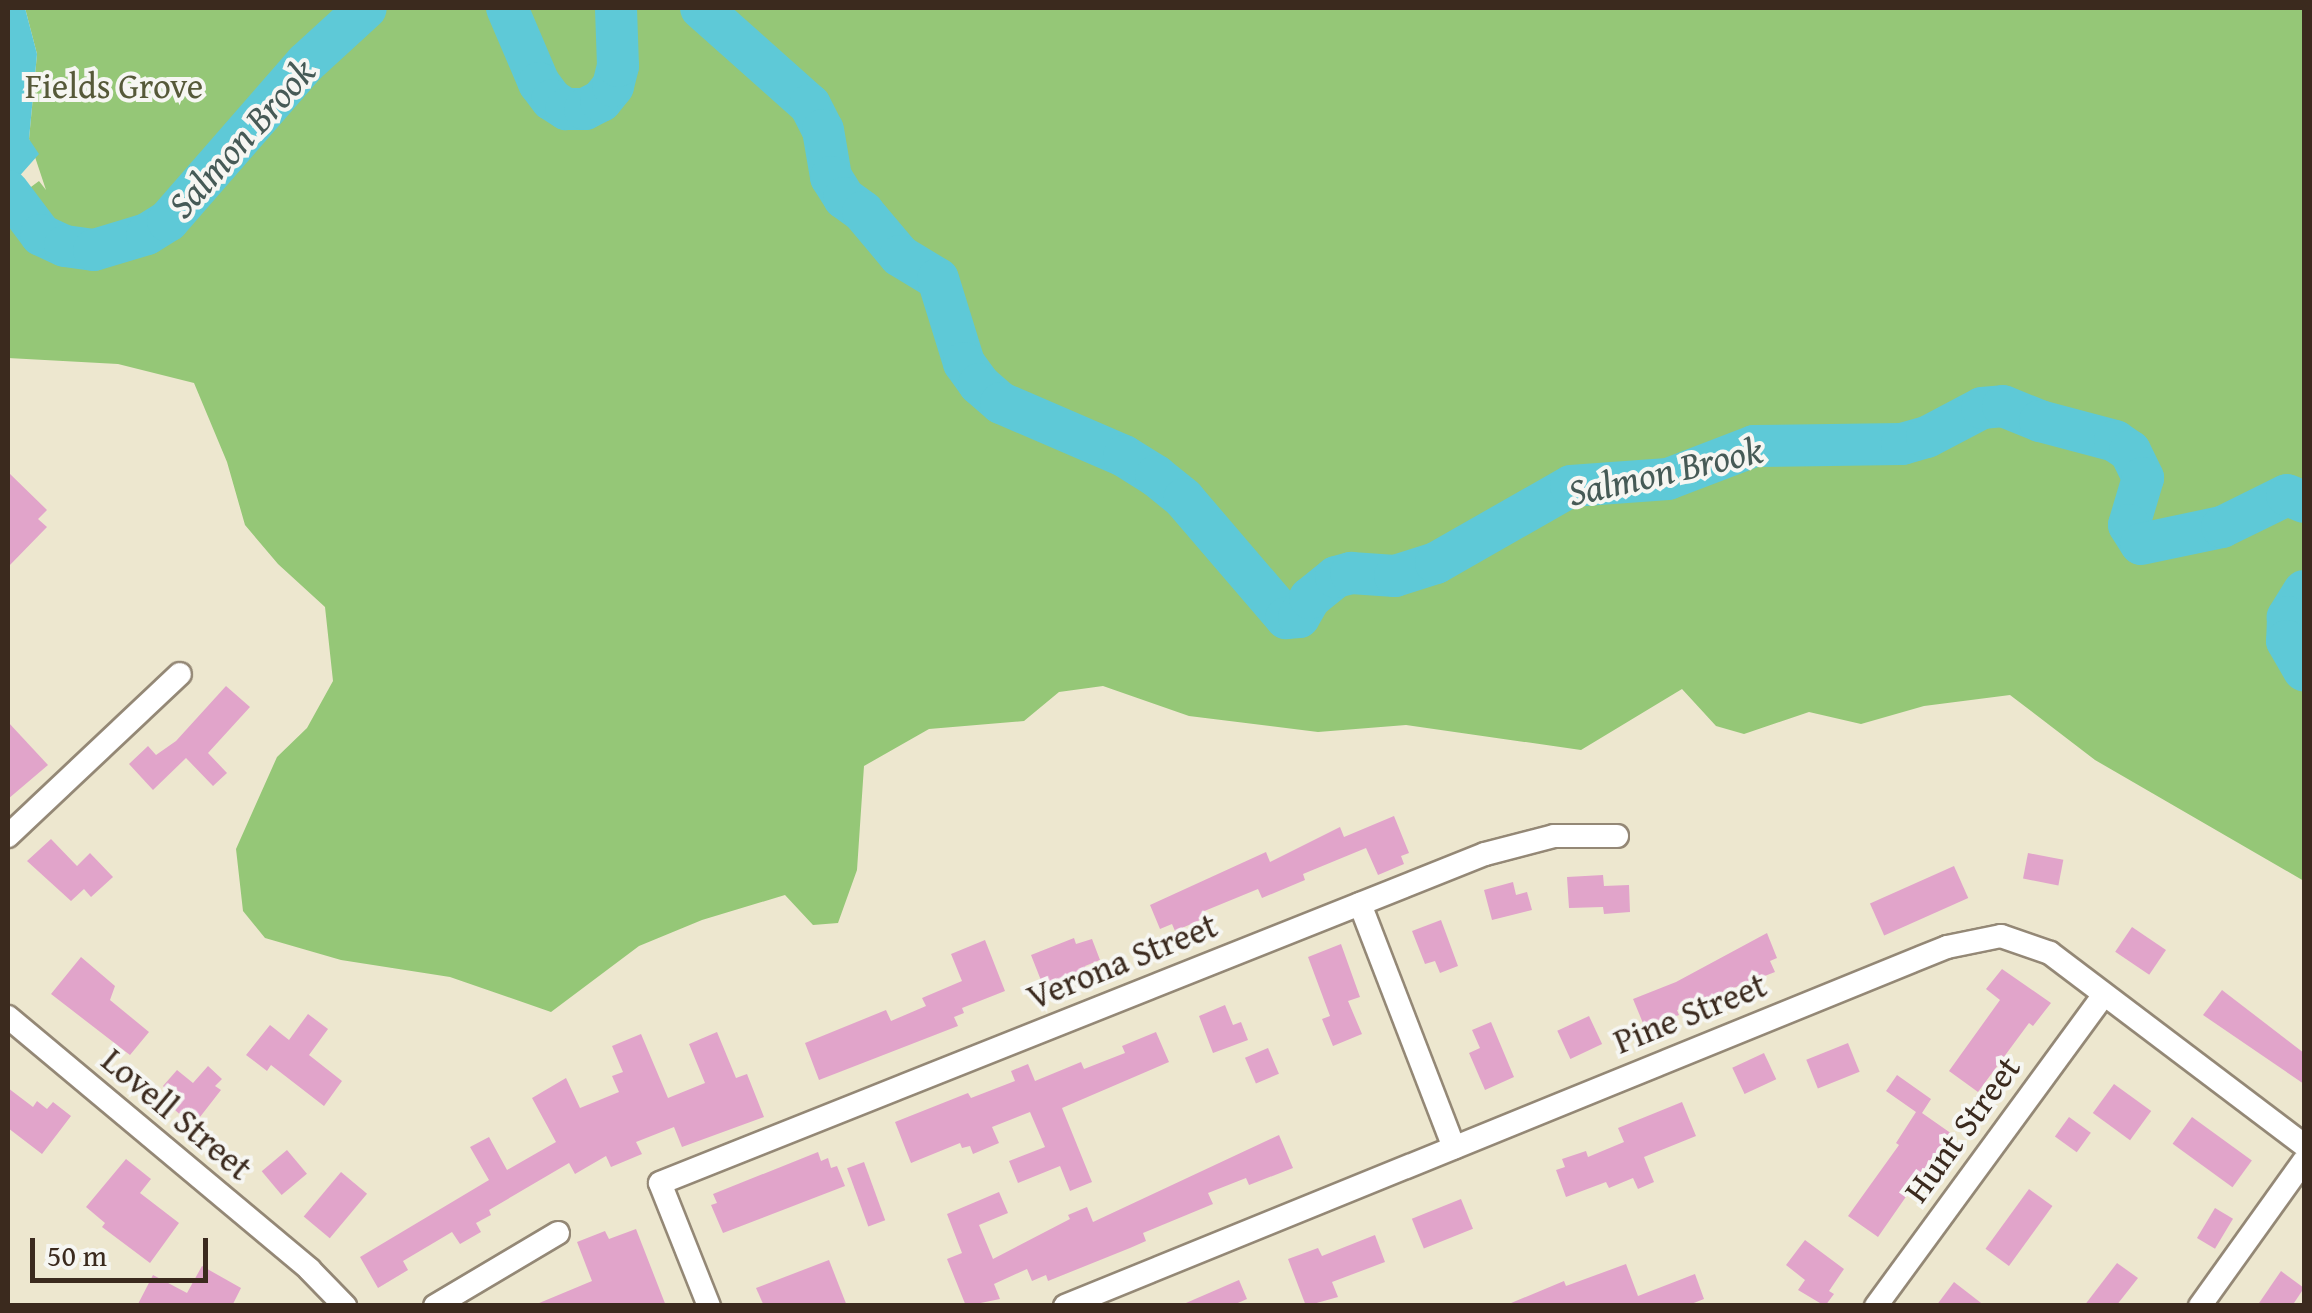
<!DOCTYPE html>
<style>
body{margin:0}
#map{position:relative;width:2312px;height:1313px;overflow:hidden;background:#ede7cf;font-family:"Gentium Book Plus",serif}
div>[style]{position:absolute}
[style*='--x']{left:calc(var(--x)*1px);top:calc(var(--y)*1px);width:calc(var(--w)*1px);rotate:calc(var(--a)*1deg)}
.green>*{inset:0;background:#95c777}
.water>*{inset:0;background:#5ec9d7}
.river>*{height:42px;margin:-21px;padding:0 21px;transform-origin:21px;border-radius:21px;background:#5ec9d7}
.building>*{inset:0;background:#e1a4ca;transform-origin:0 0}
.roads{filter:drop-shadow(2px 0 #948876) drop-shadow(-2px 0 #948876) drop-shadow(0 2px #948876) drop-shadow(0 -2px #948876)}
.street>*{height:22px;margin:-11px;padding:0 11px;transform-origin:11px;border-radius:11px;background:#fff}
span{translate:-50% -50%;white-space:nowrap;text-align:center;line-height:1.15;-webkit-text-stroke:8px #f6f6f2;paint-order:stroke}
.park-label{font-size:35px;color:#565939}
.street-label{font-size:35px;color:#3b2a1e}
.water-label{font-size:38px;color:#465a56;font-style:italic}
.frame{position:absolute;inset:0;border:10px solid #3b2a1e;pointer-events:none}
.scale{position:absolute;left:30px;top:1238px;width:178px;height:45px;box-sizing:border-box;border:5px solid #3b2a1e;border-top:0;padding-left:12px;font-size:30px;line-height:35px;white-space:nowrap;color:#3b2a1e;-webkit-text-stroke:8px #f6f6f2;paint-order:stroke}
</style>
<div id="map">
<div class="green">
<div style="clip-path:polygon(25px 8px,2304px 8px,2304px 881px,2095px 760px,2010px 695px,1924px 706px,1861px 724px,1809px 712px,1744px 734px,1716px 726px,1682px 689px,1581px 750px,1406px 725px,1318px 732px,1189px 716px,1103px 686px,1059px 692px,1024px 721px,929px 729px,864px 766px,857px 870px,838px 923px,813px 925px,785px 895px,702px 920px,639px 946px,551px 1012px,450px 977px,341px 960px,265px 938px,243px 911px,236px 849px,277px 757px,307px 728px,333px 681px,325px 607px,278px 564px,245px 525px,227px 462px,194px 383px,118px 364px,8px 358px,8px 204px,39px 181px,46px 190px,29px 139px,37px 54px)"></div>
</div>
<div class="water">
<div style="clip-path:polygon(8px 8px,25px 8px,37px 54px,29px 139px,39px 154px,8px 189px)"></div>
</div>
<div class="river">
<div style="--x:507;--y:8;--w:82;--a:66.9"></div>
<div style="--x:539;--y:83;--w:21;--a:53"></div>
<div style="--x:552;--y:100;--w:17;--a:33"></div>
<div style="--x:566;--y:109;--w:19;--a:0"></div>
<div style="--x:585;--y:109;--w:18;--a:-27"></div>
<div style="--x:601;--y:101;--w:19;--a:-51"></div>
<div style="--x:613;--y:86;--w:21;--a:-76"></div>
<div style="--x:618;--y:66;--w:58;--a:-92"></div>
<div style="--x:701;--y:8;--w:146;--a:41.7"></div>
<div style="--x:810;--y:105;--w:28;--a:63"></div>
<div style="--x:823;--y:130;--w:48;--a:80.3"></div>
<div style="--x:831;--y:177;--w:25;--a:58"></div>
<div style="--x:844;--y:198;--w:24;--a:36"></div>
<div style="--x:863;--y:212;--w:57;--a:49.9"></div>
<div style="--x:900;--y:256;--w:44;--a:31.2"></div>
<div style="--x:938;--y:279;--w:88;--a:72.8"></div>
<div style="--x:964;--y:363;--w:26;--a:54"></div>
<div style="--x:979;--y:384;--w:29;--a:41"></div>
<div style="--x:1001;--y:403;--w:134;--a:23.3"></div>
<div style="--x:1124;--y:456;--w:38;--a:32"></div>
<div style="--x:1156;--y:476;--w:36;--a:39"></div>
<div style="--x:1184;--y:499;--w:157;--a:49.4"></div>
<div style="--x:1286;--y:618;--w:13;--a:-4"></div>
<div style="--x:1299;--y:617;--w:22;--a:-60"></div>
<div style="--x:1310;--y:598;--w:33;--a:-39"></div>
<div style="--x:1336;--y:577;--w:16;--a:-15"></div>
<div style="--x:1351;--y:573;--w:44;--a:3.9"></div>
<div style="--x:1395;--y:576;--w:43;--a:-17.6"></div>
<div style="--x:1436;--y:563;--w:155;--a:-29.7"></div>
<div style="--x:1571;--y:486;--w:97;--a:-4.1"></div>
<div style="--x:1668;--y:479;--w:92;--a:-21"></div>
<div style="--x:1754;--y:446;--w:148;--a:-0.8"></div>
<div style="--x:1902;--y:444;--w:26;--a:-16"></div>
<div style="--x:1927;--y:437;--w:62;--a:-27.8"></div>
<div style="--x:1982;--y:408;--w:21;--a:-5"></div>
<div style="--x:2003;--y:406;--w:40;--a:22"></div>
<div style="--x:2040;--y:421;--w:78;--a:14.9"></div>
<div style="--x:2115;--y:441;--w:18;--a:34"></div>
<div style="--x:2130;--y:451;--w:30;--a:64"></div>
<div style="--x:2143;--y:478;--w:49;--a:106.6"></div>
<div style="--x:2129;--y:525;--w:22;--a:58"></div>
<div style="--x:2141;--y:544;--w:83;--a:-11.9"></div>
<div style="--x:2222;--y:527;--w:72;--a:-26.2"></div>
<div style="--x:2287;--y:495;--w:18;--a:22"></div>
<div style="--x:8;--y:191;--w:55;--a:53.1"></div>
<div style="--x:41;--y:235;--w:26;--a:25"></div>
<div style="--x:65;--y:246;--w:29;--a:8"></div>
<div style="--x:94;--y:250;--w:55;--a:-16.8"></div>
<div style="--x:147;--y:234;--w:25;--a:-32"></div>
<div style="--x:168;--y:221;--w:210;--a:-48.9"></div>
<div style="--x:306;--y:63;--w:81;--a:-42.5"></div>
<div style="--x:2304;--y:591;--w:31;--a:122"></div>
<div style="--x:2288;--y:617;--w:24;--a:92"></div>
<div style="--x:2287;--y:641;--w:34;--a:60"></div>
</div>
<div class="building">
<div style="clip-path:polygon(8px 472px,47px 510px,38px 519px,47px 527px,8px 567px)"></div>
<div style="clip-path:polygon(226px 686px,250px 707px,208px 753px,227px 773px,213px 786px,186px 758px,153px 790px,129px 764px,148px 746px,156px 755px,176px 741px)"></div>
<div style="clip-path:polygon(8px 722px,48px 765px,8px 799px)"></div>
<div style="clip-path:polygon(1394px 816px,1409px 853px,1401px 856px,1404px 864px,1378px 875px,1366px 848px,1303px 874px,1305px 880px,1262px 898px,1258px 889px,1202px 912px,1205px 918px,1175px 931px,1172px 924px,1160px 929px,1150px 905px,1266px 852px,1270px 862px,1340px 827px,1344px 837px)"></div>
<div style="clip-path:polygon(51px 839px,77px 866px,90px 853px,113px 877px,91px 897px,84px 889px,71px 901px,27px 861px)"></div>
<div style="left:2028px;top:853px;width:36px;height:26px;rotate:11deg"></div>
<div style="left:1954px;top:866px;width:35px;height:92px;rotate:66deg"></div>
<div style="clip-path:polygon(1603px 875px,1604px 886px,1629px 885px,1630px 912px,1604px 914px,1603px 907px,1569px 908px,1567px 877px)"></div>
<div style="clip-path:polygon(1513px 882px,1516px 895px,1527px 892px,1532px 910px,1492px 920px,1484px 890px)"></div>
<div style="clip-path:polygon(1441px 920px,1458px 966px,1440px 973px,1435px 961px,1425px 964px,1412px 931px)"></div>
<div style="left:2132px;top:927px;width:41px;height:30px;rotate:34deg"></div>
<div style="clip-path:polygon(1767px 933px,1777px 958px,1770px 961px,1775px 972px,1677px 1010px,1679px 1015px,1645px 1028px,1633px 999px,1676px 982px)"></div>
<div style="clip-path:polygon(1074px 938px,1076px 944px,1092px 939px,1100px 960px,1085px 966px,1087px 971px,1044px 988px,1031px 955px)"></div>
<div style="clip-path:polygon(985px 940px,1005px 991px,962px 1008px,964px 1013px,954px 1017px,958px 1026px,819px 1080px,805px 1043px,886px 1010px,891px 1021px,926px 1006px,922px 998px,962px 981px,951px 954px)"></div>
<div style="clip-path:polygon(1341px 944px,1360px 997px,1348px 1001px,1362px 1034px,1333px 1046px,1322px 1019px,1330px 1016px,1308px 957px)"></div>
<div style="clip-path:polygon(81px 957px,115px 986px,110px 1000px,149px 1032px,130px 1055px,51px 994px)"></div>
<div style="clip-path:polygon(2002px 969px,2051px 1003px,2033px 1026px,2029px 1023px,1978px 1092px,1949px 1071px,2000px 1000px,1986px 989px)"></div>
<div style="clip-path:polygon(2222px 990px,2304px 1053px,2304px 1084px,2203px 1015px)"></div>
<div style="clip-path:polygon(1225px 1005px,1233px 1025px,1241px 1022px,1248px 1040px,1213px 1053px,1199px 1016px)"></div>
<div style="clip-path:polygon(308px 1014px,328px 1029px,309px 1055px,342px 1081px,324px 1106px,271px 1065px,267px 1071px,246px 1055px,270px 1025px,289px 1040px)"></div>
<div style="left:1589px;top:1016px;width:31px;height:35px;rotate:65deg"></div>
<div style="clip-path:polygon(1491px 1022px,1514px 1077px,1485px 1090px,1469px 1053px,1480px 1048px,1472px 1030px)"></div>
<div style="clip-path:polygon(717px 1032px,736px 1078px,747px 1074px,764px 1117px,682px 1147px,674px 1127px,636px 1142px,642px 1154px,611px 1167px,606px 1156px,575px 1174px,569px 1163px,489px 1210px,491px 1215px,476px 1223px,481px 1232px,460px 1244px,452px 1232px,403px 1261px,408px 1270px,378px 1288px,360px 1257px,489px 1180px,470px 1147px,489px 1137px,507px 1170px,556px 1142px,532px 1098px,566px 1078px,580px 1108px,619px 1092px,612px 1076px,623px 1072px,612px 1046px,641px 1034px,668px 1098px,705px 1083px,689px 1044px)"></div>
<div style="clip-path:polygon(1156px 1032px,1169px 1062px,1062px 1108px,1092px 1182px,1070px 1191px,1060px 1166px,1018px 1183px,1009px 1161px,1045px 1147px,1030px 1112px,992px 1127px,999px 1143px,973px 1154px,970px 1146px,962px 1148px,960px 1143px,911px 1163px,895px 1122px,968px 1093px,971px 1098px,1015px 1081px,1011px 1071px,1028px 1064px,1035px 1081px,1081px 1062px,1084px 1069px,1125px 1053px,1122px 1046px)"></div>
<div style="left:1848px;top:1043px;width:31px;height:45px;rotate:68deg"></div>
<div style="left:1268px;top:1048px;width:28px;height:25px;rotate:67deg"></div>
<div style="left:1764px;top:1053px;width:29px;height:35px;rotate:65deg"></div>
<div style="clip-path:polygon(208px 1066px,222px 1079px,215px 1086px,221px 1090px,193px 1126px,175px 1110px,181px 1103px,163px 1086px,177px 1070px,193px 1083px)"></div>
<div style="clip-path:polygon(1897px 1075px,1931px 1099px,1922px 1113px,1952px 1134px,1934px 1169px,1928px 1165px,1878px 1237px,1848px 1216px,1899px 1145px,1896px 1143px,1916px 1112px,1886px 1091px)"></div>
<div style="left:2114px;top:1084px;width:46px;height:36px;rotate:36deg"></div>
<div style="clip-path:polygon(8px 1088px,33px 1107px,37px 1101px,47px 1109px,53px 1102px,71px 1116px,42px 1154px,8px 1128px)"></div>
<div style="clip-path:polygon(1682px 1102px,1696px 1136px,1644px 1157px,1654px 1182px,1638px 1189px,1633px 1178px,1609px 1188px,1606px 1182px,1566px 1197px,1556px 1170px,1565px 1167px,1562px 1159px,1586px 1151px,1588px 1157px,1624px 1142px,1618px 1128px)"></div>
<div style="left:2069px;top:1117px;width:27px;height:24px;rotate:36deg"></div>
<div style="left:2192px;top:1117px;width:74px;height:33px;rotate:36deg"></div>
<div style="clip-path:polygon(1279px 1135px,1293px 1168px,1249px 1185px,1246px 1178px,1208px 1193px,1213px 1204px,1143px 1233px,1146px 1241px,1130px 1248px,1048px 1281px,1046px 1275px,1032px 1281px,1027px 1269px,994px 1284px,1000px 1299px,966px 1306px,947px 1259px,962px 1253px,947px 1214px,999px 1192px,1008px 1213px,979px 1225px,993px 1259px,1070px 1219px,1068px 1215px,1087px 1207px,1093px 1222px)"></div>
<div style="left:287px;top:1150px;width:31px;height:33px;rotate:50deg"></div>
<div style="clip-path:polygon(818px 1152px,821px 1161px,828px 1158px,831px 1168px,837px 1166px,845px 1186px,723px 1233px,711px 1205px,717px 1203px,713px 1194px)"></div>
<div style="clip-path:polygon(126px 1159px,151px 1179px,140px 1193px,179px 1223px,150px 1263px,102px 1227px,105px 1223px,86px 1207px)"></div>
<div style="left:864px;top:1162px;width:62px;height:18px;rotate:70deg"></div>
<div style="left:341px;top:1172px;width:34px;height:58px;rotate:40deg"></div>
<div style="left:2029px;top:1189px;width:29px;height:74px;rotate:36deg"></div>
<div style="left:1461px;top:1199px;width:32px;height:53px;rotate:68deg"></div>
<div style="left:2215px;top:1208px;width:21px;height:35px;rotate:31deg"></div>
<div style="clip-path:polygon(636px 1229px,666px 1306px,532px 1306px,592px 1281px,577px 1242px,605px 1231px,609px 1239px)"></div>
<div style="clip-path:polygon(1375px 1235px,1385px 1262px,1332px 1282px,1338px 1297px,1306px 1306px,1288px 1259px,1318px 1248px,1322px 1256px)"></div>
<div style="clip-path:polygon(1805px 1240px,1844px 1269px,1829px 1291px,1834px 1294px,1825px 1306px,1798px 1290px,1805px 1280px,1786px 1265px)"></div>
<div style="clip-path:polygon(829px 1260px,847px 1306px,764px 1306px,756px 1288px)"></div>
<div style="clip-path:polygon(2117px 1263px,2138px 1278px,2116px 1306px,2084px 1306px)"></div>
<div style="clip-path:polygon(1626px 1264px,1638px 1296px,1695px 1274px,1704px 1299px,1686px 1306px,1504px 1306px,1564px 1281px,1566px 1286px)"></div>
<div style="clip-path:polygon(202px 1266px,241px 1288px,232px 1306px,137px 1306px,153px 1275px,187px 1293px)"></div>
<div style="clip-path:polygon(2281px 1271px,2304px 1288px,2292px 1306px,2257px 1306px)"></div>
<div style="clip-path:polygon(1239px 1280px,1247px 1299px,1231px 1306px,1179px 1306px)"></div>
<div style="clip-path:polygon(1954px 1282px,1985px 1306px,1936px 1306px)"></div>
</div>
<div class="roads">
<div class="street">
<div style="--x:8;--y:836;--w:236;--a:-43.3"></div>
<div style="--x:1360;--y:904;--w:261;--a:68.9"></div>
<div style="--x:8;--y:1017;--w:393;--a:39.9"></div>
<div style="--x:309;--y:1269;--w:52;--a:45.8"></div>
<div style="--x:435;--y:1306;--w:143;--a:-30.7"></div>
<div style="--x:709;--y:1306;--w:132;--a:-111.7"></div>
<div style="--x:660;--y:1183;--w:888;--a:-21.74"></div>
<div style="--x:1485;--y:854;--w:71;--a:-14.6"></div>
<div style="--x:1554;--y:836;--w:63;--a:0"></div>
<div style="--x:1065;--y:1306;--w:952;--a:-22.15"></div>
<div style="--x:1947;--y:947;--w:55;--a:-11.5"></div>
<div style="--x:2001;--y:936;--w:52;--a:19.1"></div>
<div style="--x:2050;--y:953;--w:318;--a:37.1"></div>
<div style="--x:1876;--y:1306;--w:386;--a:-53.8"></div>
<div style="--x:2200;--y:1306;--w:178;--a:-54.4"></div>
</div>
</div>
<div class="park-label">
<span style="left:114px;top:86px">Fields Grove</span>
</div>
<div class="street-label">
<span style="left:1122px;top:961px;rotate:-22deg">Verona Street</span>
<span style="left:1690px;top:1013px;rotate:-22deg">Pine Street</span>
<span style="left:177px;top:1114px;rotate:40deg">Lovell Street</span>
<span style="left:1962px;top:1129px;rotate:-54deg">Hunt Street</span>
</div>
<div class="water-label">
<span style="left:241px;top:138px;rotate:-48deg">Salmon Brook</span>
<span style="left:1665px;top:471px;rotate:-13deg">Salmon Brook</span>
</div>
<div class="frame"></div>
<div class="scale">50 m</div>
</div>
